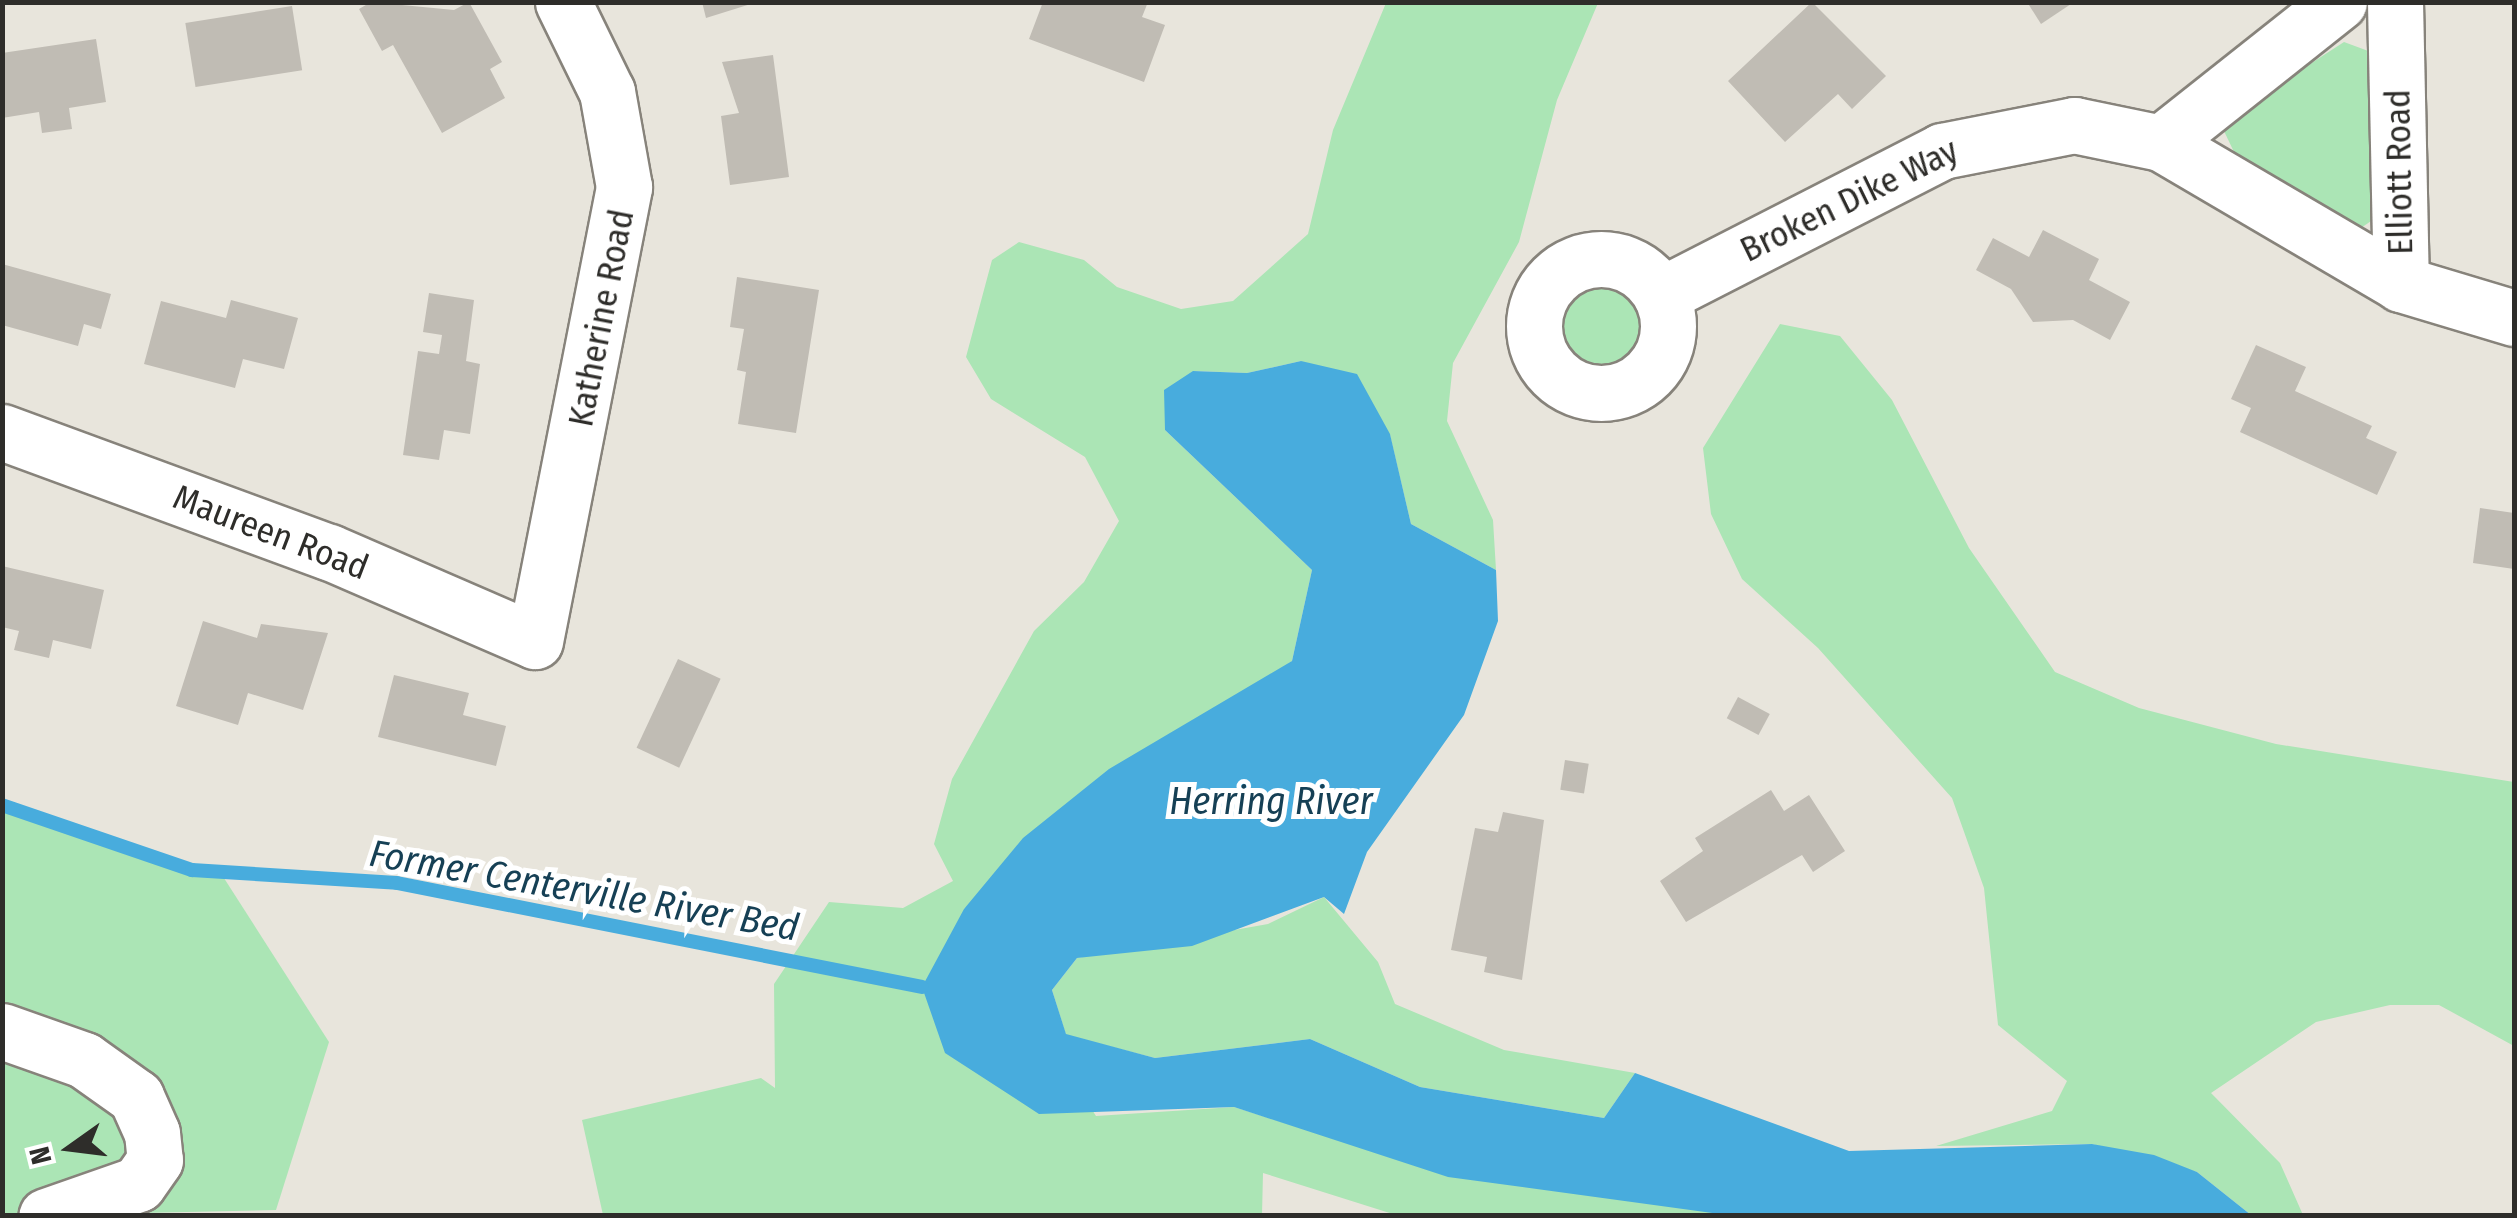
<!DOCTYPE html>
<style>
body{margin:0}
#map{position:relative;width:2517px;height:1218px;overflow:hidden;background:#e8e5dc;font-family:"Fira Sans Condensed",sans-serif}
div>[style]{position:absolute}
[style*='--x']{left:calc(var(--x)*1px);top:calc(var(--y)*1px);width:calc(var(--w)*1px);rotate:calc(var(--a)*1deg)}
.green>*{inset:0;background:#abe5b5}
.round{border-radius:50%}
.water>*{inset:0;background:#48acdd}
.stream>*{height:14px;margin:-7px;padding:0 7px;transform-origin:7px;border-radius:7px;background:#48acdd}
.building>*{inset:0;background:#c0bcb4;transform-origin:0 0}
.roads{filter:drop-shadow(2px 0 #87837b) drop-shadow(-2px 0 #87837b) drop-shadow(0 2px #87837b) drop-shadow(0 -2px #87837b)}
.minor>*{height:55px;margin:-27.5px;padding:0 27.5px;transform-origin:27.5px;border-radius:27.5px;background:#fff}
.minor>.ring{margin:-27.5px;padding:0;box-sizing:content-box;background:none;border:55px solid #fff;border-radius:50%}
span{translate:-50% -50%;white-space:nowrap;text-align:center;line-height:1.15;-webkit-text-stroke:10px #fff;paint-order:stroke}
.street-label{font-size:35px;color:#2e2d2a}
.water-label{font-size:38px;color:#164055;font-style:italic}
.frame{position:absolute;inset:0;border:5px solid #2e2d2a;pointer-events:none}
.north{position:absolute;left:20px;top:1098px;width:100px;height:100px;-webkit-text-stroke:8px #fff;paint-order:stroke;rotate:256deg;font-size:28px;font-weight:700;line-height:40px;text-align:center;color:#2e2d2a}
.north::after{content:'';display:block;margin:auto;width:35px;height:45px;background:#2e2d2a;clip-path:polygon(50% 0,100% 100%,50% 72%,0 100%)}
</style>
<div id="map">
<div class="green">
<div style="clip-path:polygon(1386px 3px,1598px 3px,1557px 100px,1519px 242px,1453px 363px,1447px 421px,1493px 520px,1496px 570px,1411px 524px,1390px 435px,1301px 361px,1247px 373px,1194px 371px,1165px 430px,1312px 570px,1292px 661px,964px 909px,1096px 1116px,1234px 1107px,1329px 1137px,1727px 1215px,1396px 1215px,1263px 1173px,1262px 1215px,603px 1215px,582px 1120px,761px 1078px,775px 1088px,774px 984px,829px 902px,903px 908px,953px 881px,934px 844px,952px 779px,1034px 631px,1084px 582px,1119px 521px,1085px 457px,991px 399px,966px 357px,992px 260px,1019px 242px,1084px 260px,1117px 287px,1181px 309px,1233px 301px,1308px 234px,1333px 130px)"></div>
<div style="clip-path:polygon(2344px 42px,2371px 52px,2374px 219px,2358px 230px,2234px 152px,2224px 131px,2237px 111px)"></div>
<div class="round" style="left:1558px;top:280px;width:88px;height:88px"></div>
<div style="clip-path:polygon(1780px 324px,1840px 336px,1892px 400px,1969px 548px,2055px 672px,2139px 708px,2276px 744px,2514px 782px,2514px 1046px,2439px 1005px,2390px 1005px,2316px 1022px,2211px 1093px,2280px 1163px,2303px 1215px,2251px 1215px,2197px 1172px,2092px 1144px,1936px 1146px,2052px 1111px,2067px 1081px,1998px 1025px,1984px 888px,1952px 798px,1818px 648px,1742px 579px,1711px 514px,1703px 448px)"></div>
<div style="clip-path:polygon(3px 803px,222px 875px,329px 1042px,276px 1210px,3px 1216px)"></div>
<div style="clip-path:polygon(1324px 897px,1378px 962px,1395px 1004px,1504px 1050px,1635px 1073px,1604px 1118px,1420px 1087px,1310px 1039px,1155px 1058px,1066px 1035px,1052px 990px,1077px 958px,1268px 924px)"></div>
</div>
<div class="water">
<div style="clip-path:polygon(1301px 361px,1357px 374px,1390px 434px,1411px 524px,1496px 570px,1498px 621px,1464px 715px,1367px 852px,1344px 914px,1324px 897px,1192px 946px,1077px 958px,1052px 990px,1066px 1034px,1155px 1058px,1310px 1039px,1420px 1087px,1604px 1118px,1635px 1073px,1849px 1151px,2092px 1144px,2154px 1155px,2197px 1172px,2251px 1215px,1727px 1215px,1448px 1177px,1234px 1107px,1039px 1114px,945px 1053px,922px 987px,964px 909px,1023px 838px,1109px 769px,1292px 661px,1312px 570px,1165px 430px,1164px 390px,1193px 371px,1247px 373px)"></div>
</div>
<div class="stream">
<div style="--x:2;--y:805;--w:201;--a:18.9"></div>
<div style="--x:192;--y:870;--w:205;--a:3.6"></div>
<div style="--x:397;--y:883;--w:535;--a:11.2"></div>
</div>
<div class="building">
<div style="clip-path:polygon(371px 2px,454px 10px,469px 2px,502px 62px,490px 69px,505px 98px,442px 133px,393px 45px,382px 51px,359px 9px)"></div>
<div style="clip-path:polygon(702px 2px,754px 2px,754px 3px,706px 18px)"></div>
<div style="clip-path:polygon(1043px 2px,1148px 2px,1142px 17px,1165px 25px,1144px 82px,1029px 39px)"></div>
<div style="clip-path:polygon(1812px 2px,1886px 76px,1852px 109px,1838px 94px,1785px 142px,1728px 81px)"></div>
<div style="clip-path:polygon(2027px 2px,2074px 2px,2041px 24px)"></div>
<div style="left:292px;top:6px;width:65px;height:108px;rotate:81deg"></div>
<div style="clip-path:polygon(96px 39px,106px 102px,69px 108px,72px 129px,42px 133px,39px 112px,2px 118px,2px 53px)"></div>
<div style="clip-path:polygon(773px 55px,789px 177px,730px 185px,721px 116px,739px 113px,722px 62px)"></div>
<div style="clip-path:polygon(2043px 230px,2099px 259px,2089px 280px,2130px 302px,2110px 340px,2073px 320px,2033px 322px,2011px 289px,1976px 270px,1993px 238px,2029px 257px)"></div>
<div style="clip-path:polygon(2px 264px,111px 294px,101px 329px,84px 324px,78px 346px,2px 325px)"></div>
<div style="clip-path:polygon(737px 277px,819px 290px,796px 433px,738px 424px,746px 372px,737px 370px,744px 329px,730px 327px)"></div>
<div style="clip-path:polygon(429px 293px,474px 300px,466px 361px,480px 364px,470px 434px,444px 430px,439px 460px,403px 455px,418px 351px,439px 354px,442px 335px,423px 332px)"></div>
<div style="clip-path:polygon(231px 300px,298px 318px,284px 369px,243px 359px,235px 388px,144px 364px,161px 301px,226px 318px)"></div>
<div style="clip-path:polygon(2256px 345px,2306px 367px,2295px 391px,2372px 426px,2366px 438px,2397px 452px,2377px 495px,2240px 432px,2251px 408px,2231px 399px)"></div>
<div style="clip-path:polygon(2480px 508px,2514px 513px,2514px 569px,2473px 563px)"></div>
<div style="clip-path:polygon(2px 566px,104px 590px,91px 649px,53px 640px,49px 658px,14px 650px,19px 631px,2px 627px)"></div>
<div style="clip-path:polygon(203px 621px,257px 638px,261px 624px,328px 633px,303px 710px,248px 693px,238px 725px,176px 706px)"></div>
<div style="left:678px;top:659px;width:47px;height:98px;rotate:25deg"></div>
<div style="clip-path:polygon(394px 675px,469px 693px,463px 715px,506px 726px,496px 766px,378px 737px)"></div>
<div style="left:1738px;top:697px;width:36px;height:24px;rotate:28deg"></div>
<div style="left:1565px;top:760px;width:24px;height:30px;rotate:9deg"></div>
<div style="clip-path:polygon(1771px 790px,1784px 811px,1809px 795px,1845px 851px,1813px 872px,1802px 855px,1686px 922px,1660px 881px,1703px 851px,1695px 838px)"></div>
<div style="clip-path:polygon(1503px 812px,1544px 820px,1522px 980px,1484px 972px,1487px 957px,1451px 950px,1475px 828px,1498px 832px)"></div>
</div>
<div class="roads">
<div class="minor">
<div style="--x:2395;--y:2;--w:282;--a:88.8"></div>
<div style="--x:2401;--y:284;--w:118;--a:16.7"></div>
<div style="--x:2161;--y:143;--w:227;--a:-38.4"></div>
<div class="ring" style="left:1534px;top:259px;width:79px;height:79px"></div>
<div style="--x:1661;--y:295;--w:316;--a:-27.1"></div>
<div style="--x:1942;--y:151;--w:135;--a:-11.1"></div>
<div style="--x:2074;--y:125;--w:89;--a:11.7"></div>
<div style="--x:2161;--y:143;--w:278;--a:30.4"></div>
<div style="--x:2;--y:432;--w:348;--a:20.2"></div>
<div style="--x:329;--y:552;--w:224;--a:23.4"></div>
<div style="--x:535;--y:641;--w:463;--a:-78.9"></div>
<div style="--x:624;--y:187;--w:97;--a:-100.1"></div>
<div style="--x:607;--y:92;--w:100;--a:-116.1"></div>
<div style="--x:2;--y:1031;--w:87;--a:19.5"></div>
<div style="--x:84;--y:1060;--w:64;--a:35.4"></div>
<div style="--x:136;--y:1097;--w:39;--a:66"></div>
<div style="--x:152;--y:1133;--w:27;--a:84"></div>
<div style="--x:155;--y:1160;--w:29;--a:125"></div>
<div style="--x:138;--y:1184;--w:97;--a:160.8"></div>
</div>
</div>
<div class="street-label">
<span style="left:2399px;top:172px;rotate:-91deg">Elliott Road</span>
<span style="left:1849px;top:200px;rotate:-26deg">Broken Dike Way</span>
<span style="left:601px;top:318px;rotate:-79deg">Katherine Road</span>
<span style="left:271px;top:532px;rotate:21deg">Maureen Road</span>
</div>
<div class="water-label">
<span style="left:1271px;top:802px">Herring River</span>
<span style="left:584px;top:891px;rotate:10deg">Former Centerville River Bed</span>
</div>
<div class="frame"></div>
<div class="north">N</div>
</div>
